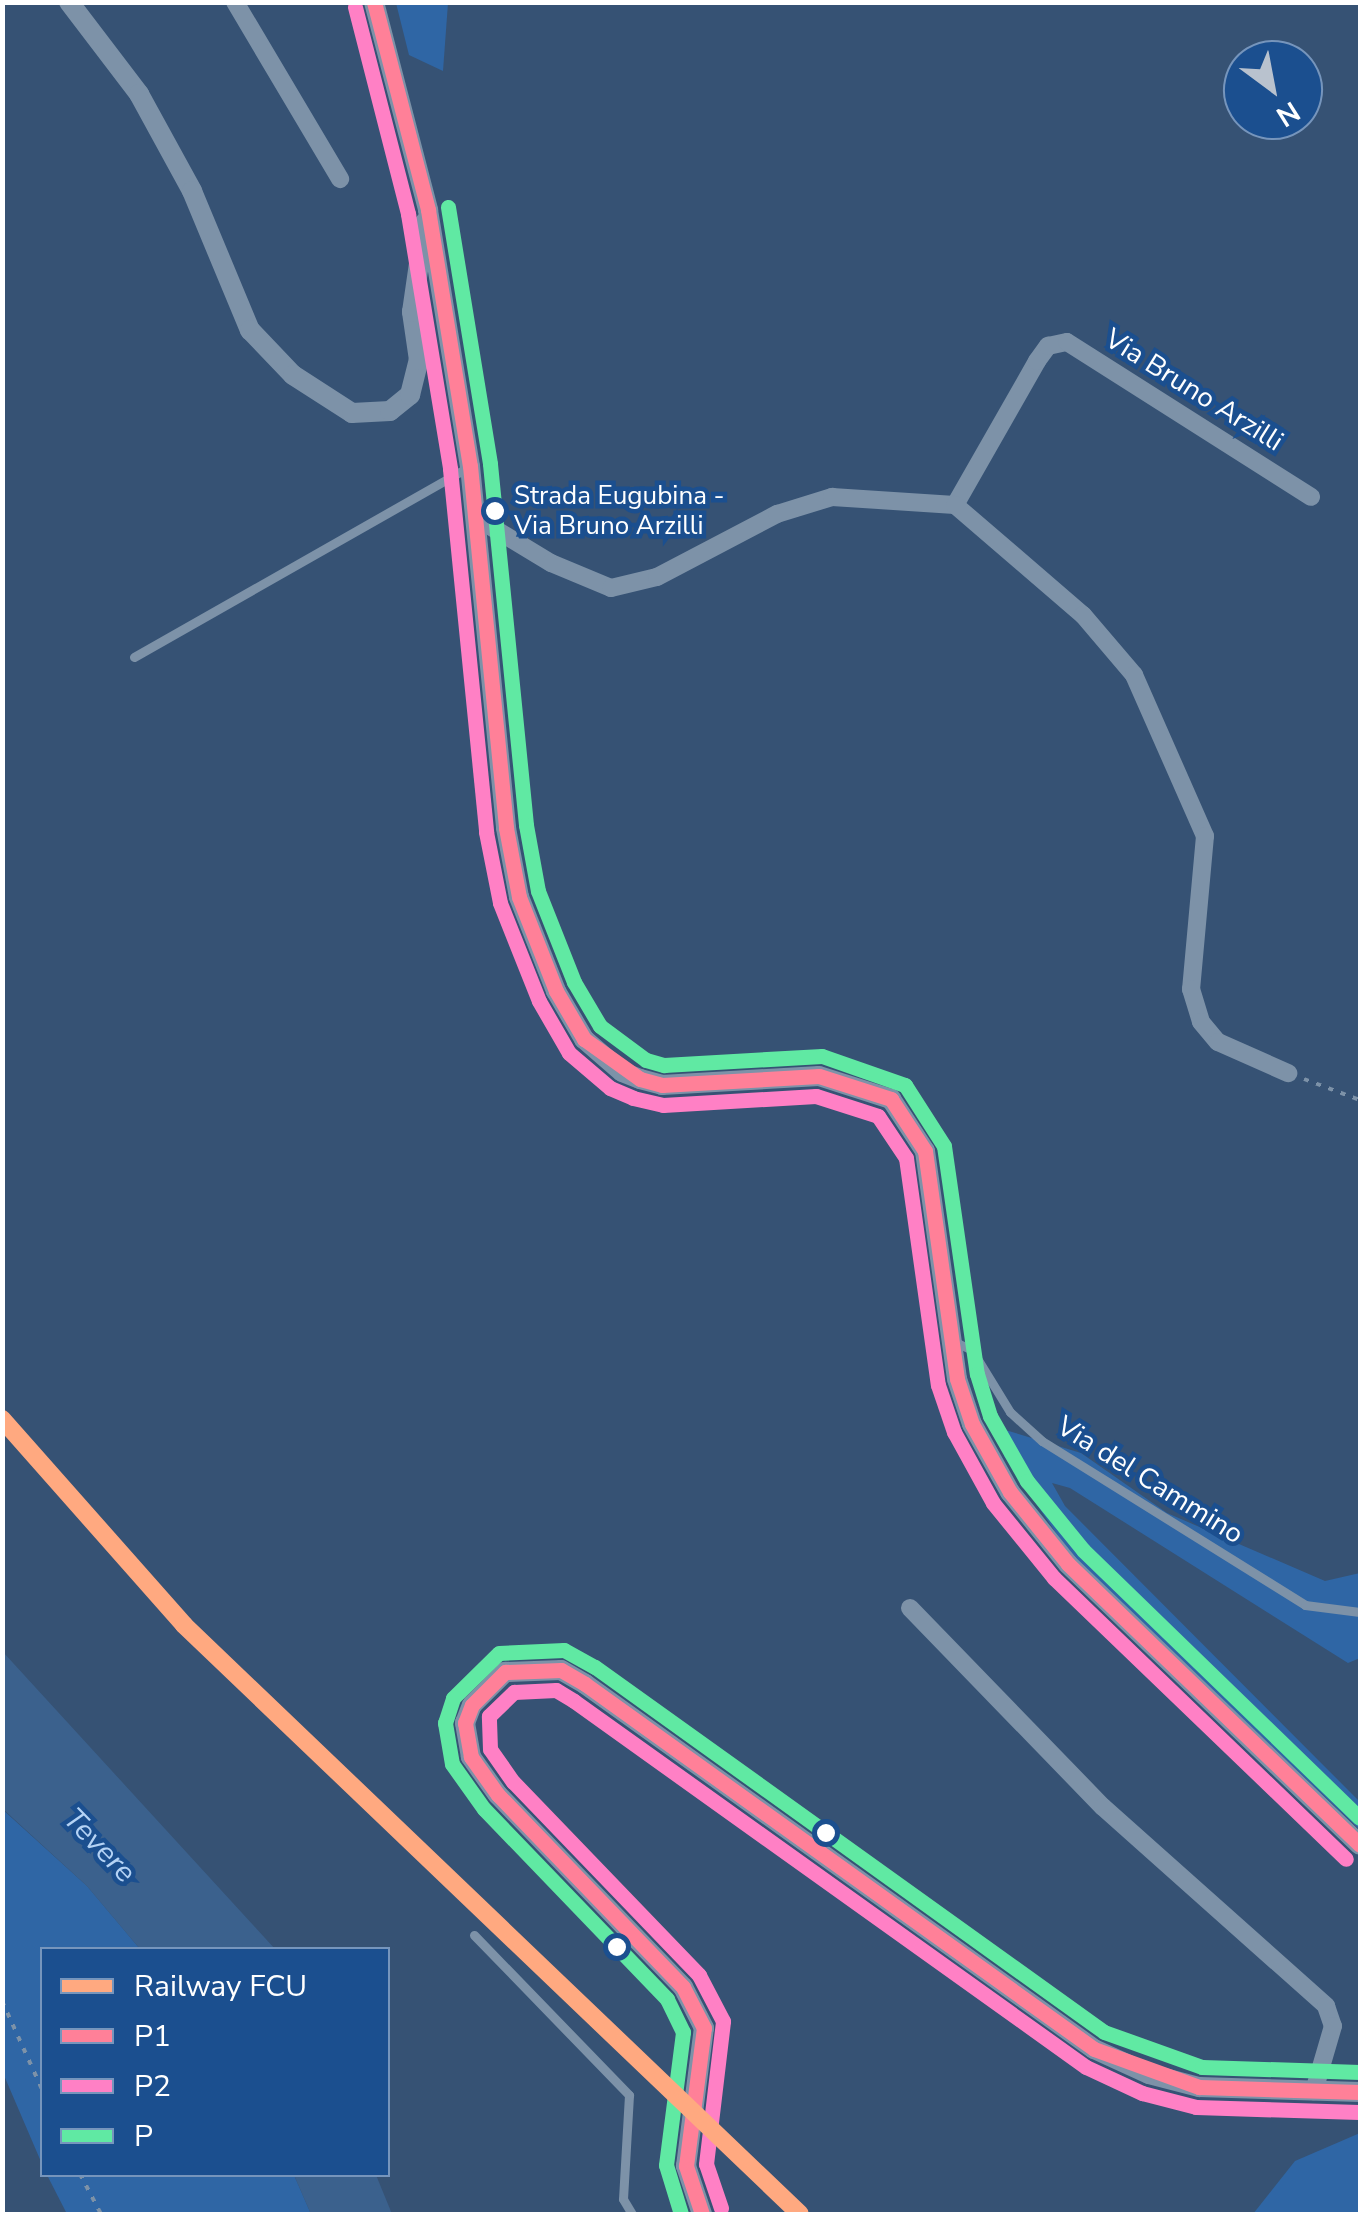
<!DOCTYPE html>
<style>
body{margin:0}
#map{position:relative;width:1363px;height:2217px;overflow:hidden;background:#365274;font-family:"Nunito Sans",sans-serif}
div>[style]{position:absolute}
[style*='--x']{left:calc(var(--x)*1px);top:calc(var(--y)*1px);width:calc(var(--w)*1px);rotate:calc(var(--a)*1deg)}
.green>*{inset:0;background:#2f66a5}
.water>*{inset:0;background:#3b618d}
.path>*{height:4px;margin-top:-2px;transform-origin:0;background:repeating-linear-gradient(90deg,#7d92a8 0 5px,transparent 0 13px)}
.service>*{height:9px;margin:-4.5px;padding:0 4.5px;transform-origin:4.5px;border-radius:4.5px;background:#7d92a8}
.minor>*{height:18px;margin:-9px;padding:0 9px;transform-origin:9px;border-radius:9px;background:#7d92a8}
.tertiary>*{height:20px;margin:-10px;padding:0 10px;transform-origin:10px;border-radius:10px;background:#7d92a8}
.bus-1>*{height:15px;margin:-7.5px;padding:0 7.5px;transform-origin:7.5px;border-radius:7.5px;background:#ff8098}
.bus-2>*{height:15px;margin:-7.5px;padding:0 7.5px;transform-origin:7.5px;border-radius:7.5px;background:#ff80c5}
.bus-3>*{height:15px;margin:-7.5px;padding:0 7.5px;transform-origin:7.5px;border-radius:7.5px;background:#60e9a3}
.rail-1>*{height:18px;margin:-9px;padding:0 9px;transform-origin:9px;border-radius:9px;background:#ffa980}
.dots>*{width:28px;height:28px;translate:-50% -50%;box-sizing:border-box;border:5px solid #1b4f8f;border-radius:50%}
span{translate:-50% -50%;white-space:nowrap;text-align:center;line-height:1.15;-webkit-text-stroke:9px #1b4f8f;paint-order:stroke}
.bus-label{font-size:26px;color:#fff}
.left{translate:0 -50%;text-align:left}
.street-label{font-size:28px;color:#fff}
.water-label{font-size:30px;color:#b5d3f5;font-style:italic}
.frame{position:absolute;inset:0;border:5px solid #fff;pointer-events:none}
.legend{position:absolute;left:40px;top:1947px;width:350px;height:230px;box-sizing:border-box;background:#1b4f8f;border:2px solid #7695bc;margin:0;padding:12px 18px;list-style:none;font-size:30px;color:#fff}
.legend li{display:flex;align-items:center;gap:20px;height:50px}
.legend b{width:50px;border:2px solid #7695bc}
.north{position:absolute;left:1223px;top:40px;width:100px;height:100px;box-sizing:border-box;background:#1b4f8f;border:2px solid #7695bc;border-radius:50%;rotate:148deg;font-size:28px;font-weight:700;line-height:40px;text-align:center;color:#fff}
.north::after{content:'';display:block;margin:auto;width:35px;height:45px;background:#b9c2ce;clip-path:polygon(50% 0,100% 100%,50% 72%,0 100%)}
</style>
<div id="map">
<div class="green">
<div style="clip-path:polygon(396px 3px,448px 3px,443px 71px,409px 55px)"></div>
<div style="clip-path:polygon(1002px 1429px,1081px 1453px,1167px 1513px,1325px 1581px,1360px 1573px,1360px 1658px,1348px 1663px,1070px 1488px,1052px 1483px,1065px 1506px,1360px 1802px,1360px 1830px,1073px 1558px,1004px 1456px)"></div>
<div style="clip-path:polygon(2px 1809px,87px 1886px,140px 1949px,42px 1950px,42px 2164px,3px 2073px)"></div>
<div style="clip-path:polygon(1360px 2133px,1360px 2214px,1253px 2214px,1295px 2161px)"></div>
<div style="clip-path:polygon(47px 2175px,294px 2175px,311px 2214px,67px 2214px)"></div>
</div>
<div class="water">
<div style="clip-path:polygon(2px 1652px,3px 1652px,275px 1949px,140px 1949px,87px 1886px,3px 1809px)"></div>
<div style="clip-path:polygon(294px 2175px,376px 2175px,392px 2214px,311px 2214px)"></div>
</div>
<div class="path">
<div style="--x:1304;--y:1079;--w:60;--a:20.6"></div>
<div style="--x:2;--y:2001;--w:97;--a:65.6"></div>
<div style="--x:80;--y:2174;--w:45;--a:62.3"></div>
</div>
<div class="service">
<div style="--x:134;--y:657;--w:386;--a:-29.6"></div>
<div style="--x:955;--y:1342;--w:19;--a:25"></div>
<div style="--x:972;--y:1350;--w:73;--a:58.5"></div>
<div style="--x:1010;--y:1412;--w:43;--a:42.2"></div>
<div style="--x:1042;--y:1441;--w:310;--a:31.9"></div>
<div style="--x:1305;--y:1605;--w:55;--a:7.3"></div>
<div style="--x:474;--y:1935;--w:223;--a:45.9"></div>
<div style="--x:629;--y:2095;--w:104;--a:93.3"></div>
<div style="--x:623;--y:2199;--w:17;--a:59"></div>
</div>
<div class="minor">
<div style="--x:235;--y:2;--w:206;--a:59.3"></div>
<div style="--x:955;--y:505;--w:166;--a:-60.3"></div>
<div style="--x:1037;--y:361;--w:19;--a:-54"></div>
<div style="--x:1048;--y:346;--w:19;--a:-12"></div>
<div style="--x:1067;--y:342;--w:289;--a:32.4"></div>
<div style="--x:475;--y:517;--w:89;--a:31.2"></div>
<div style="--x:551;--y:563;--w:65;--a:22.6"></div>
<div style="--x:611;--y:588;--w:47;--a:-13.4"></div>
<div style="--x:657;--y:577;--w:136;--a:-27.7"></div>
<div style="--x:777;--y:514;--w:58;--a:-17.2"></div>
<div style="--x:832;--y:497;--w:123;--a:3.7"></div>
<div style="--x:955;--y:505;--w:169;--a:40.7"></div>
<div style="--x:1083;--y:615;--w:79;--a:49.6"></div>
<div style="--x:1134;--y:675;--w:176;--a:66.2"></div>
<div style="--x:1205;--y:836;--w:154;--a:95.2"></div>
<div style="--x:1191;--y:989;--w:34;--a:73"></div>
<div style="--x:1201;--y:1022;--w:26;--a:50"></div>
<div style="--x:1218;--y:1042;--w:77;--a:23.9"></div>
<div style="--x:910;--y:1608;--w:277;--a:45.9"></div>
<div style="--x:1103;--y:1807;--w:299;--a:41.7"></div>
<div style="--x:1326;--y:2006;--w:21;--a:71"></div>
<div style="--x:1333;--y:2026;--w:68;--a:106.3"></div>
</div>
<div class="tertiary">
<div style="--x:69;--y:2;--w:116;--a:52.7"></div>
<div style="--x:139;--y:94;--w:111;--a:61.3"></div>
<div style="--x:192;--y:191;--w:151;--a:67.4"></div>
<div style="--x:250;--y:330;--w:62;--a:46.3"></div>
<div style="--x:293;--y:375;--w:70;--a:32.8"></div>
<div style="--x:352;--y:413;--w:38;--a:-3"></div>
<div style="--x:390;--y:411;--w:26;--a:-39"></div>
<div style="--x:410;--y:395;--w:36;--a:-76"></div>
<div style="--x:419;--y:360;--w:49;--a:-98.3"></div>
<div style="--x:412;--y:312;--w:91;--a:-81.8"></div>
<div style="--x:374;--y:2;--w:215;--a:75.4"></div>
<div style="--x:428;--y:210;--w:259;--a:80.7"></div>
<div style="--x:470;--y:466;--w:364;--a:84.3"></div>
<div style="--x:506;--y:828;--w:70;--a:79.3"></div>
<div style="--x:519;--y:897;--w:101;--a:68.5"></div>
<div style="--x:556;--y:991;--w:56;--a:59.7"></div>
<div style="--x:584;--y:1039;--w:50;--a:41"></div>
<div style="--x:622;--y:1072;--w:19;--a:21"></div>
<div style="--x:640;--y:1079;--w:23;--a:15"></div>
<div style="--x:662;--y:1085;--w:157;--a:-3.3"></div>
<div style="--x:819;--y:1076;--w:76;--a:17.7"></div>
<div style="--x:891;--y:1099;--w:62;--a:56.8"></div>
<div style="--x:925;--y:1151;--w:230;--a:82"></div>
<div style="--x:957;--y:1379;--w:47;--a:71.6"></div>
<div style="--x:972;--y:1424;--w:78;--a:60.8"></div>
<div style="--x:1010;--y:1492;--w:92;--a:51.1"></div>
<div style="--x:1068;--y:1564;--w:405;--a:43.9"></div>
<div style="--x:702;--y:2214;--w:51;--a:-108.4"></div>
<div style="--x:686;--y:2166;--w:139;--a:-82.6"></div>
<div style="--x:704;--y:2028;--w:46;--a:-117.1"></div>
<div style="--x:683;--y:1987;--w:267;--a:-133.9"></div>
<div style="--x:498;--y:1795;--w:47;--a:-125.4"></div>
<div style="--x:471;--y:1757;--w:35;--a:-100"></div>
<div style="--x:465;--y:1723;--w:19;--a:-69"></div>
<div style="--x:472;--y:1705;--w:47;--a:-45"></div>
<div style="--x:505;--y:1672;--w:56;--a:-2"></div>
<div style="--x:561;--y:1670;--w:28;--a:30"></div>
<div style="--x:585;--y:1684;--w:626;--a:35.64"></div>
<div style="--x:1094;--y:2049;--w:60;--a:24.4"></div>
<div style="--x:1149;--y:2074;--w:52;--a:14.6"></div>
<div style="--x:1199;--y:2087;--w:161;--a:1.8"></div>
</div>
<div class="bus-1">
<div style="--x:374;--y:2;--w:215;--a:75.4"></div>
<div style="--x:428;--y:210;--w:259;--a:80.7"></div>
<div style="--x:470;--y:466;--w:364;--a:84.3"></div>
<div style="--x:506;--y:828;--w:70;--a:79.3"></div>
<div style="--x:519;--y:897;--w:101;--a:68.5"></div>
<div style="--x:556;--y:991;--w:56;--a:59.7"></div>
<div style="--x:584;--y:1039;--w:69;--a:35.5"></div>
<div style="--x:640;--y:1079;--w:23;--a:15"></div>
<div style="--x:662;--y:1085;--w:157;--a:-3.3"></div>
<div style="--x:819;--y:1076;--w:76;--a:17.7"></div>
<div style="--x:891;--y:1099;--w:62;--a:56.8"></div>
<div style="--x:925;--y:1151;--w:230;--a:82"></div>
<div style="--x:957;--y:1379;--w:47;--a:71.6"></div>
<div style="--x:972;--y:1424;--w:78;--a:60.8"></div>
<div style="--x:1010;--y:1492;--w:92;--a:51.1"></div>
<div style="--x:1068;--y:1564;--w:405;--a:43.9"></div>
<div style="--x:702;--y:2214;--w:51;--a:-108.4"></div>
<div style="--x:686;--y:2166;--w:139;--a:-82.6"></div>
<div style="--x:704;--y:2028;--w:46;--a:-117.1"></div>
<div style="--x:683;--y:1987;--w:267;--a:-133.9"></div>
<div style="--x:498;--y:1795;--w:47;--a:-125.4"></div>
<div style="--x:471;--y:1757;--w:35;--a:-100"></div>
<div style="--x:465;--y:1723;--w:19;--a:-69"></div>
<div style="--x:472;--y:1705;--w:47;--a:-45"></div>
<div style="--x:505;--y:1672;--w:56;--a:-2"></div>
<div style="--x:561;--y:1670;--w:28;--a:30"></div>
<div style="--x:585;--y:1684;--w:626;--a:35.64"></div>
<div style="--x:1094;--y:2049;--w:112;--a:19.9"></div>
<div style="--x:1199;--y:2087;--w:161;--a:1.8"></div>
</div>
<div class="bus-2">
<div style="--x:355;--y:7;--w:214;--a:75.6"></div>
<div style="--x:408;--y:214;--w:258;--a:80.6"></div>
<div style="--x:450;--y:469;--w:365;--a:84.3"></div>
<div style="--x:486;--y:832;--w:72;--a:78.8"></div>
<div style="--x:500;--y:903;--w:105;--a:68.3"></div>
<div style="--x:539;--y:1001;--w:60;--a:60"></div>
<div style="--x:569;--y:1053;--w:54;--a:40.5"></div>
<div style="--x:610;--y:1088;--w:25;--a:23"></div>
<div style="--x:633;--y:1098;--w:31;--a:13"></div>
<div style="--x:663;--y:1105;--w:153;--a:-3.4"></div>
<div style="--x:816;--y:1096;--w:65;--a:17.9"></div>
<div style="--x:878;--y:1116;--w:50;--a:56.3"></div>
<div style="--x:906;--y:1158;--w:229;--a:82"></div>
<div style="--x:938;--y:1385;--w:50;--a:71.2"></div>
<div style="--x:954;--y:1432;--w:81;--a:61.2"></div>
<div style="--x:993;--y:1503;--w:97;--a:50.9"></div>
<div style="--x:1054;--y:1578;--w:405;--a:43.9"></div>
<div style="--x:721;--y:2208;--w:46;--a:-108.8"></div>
<div style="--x:706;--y:2164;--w:144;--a:-83.2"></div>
<div style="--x:723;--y:2021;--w:52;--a:-117.6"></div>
<div style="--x:699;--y:1975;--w:268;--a:-133.9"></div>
<div style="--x:513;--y:1782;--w:40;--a:-124.9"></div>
<div style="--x:490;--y:1749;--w:33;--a:-92"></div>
<div style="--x:489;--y:1716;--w:35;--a:-44"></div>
<div style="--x:514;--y:1692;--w:42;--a:-2.7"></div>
<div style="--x:556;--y:1690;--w:21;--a:31"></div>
<div style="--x:574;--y:1701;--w:629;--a:35.56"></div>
<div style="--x:1086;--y:2067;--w:62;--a:24.9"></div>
<div style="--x:1142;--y:2093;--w:56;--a:14.5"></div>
<div style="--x:1196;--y:2107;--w:163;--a:1.8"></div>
</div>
<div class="bus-3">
<div style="--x:448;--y:207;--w:260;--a:80.7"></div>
<div style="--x:490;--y:464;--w:363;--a:84.3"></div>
<div style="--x:526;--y:825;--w:67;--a:79.7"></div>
<div style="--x:538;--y:891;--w:98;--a:68.4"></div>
<div style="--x:574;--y:982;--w:51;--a:59.4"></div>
<div style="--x:600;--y:1026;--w:57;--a:36.5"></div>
<div style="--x:646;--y:1060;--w:19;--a:16"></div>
<div style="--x:664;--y:1065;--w:158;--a:-3.3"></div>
<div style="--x:822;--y:1056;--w:88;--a:19.3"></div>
<div style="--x:905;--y:1085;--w:72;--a:57.4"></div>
<div style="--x:944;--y:1146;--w:230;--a:81.8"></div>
<div style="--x:977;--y:1374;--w:44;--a:72.8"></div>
<div style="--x:990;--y:1416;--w:75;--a:60.4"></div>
<div style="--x:1027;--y:1481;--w:89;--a:50.9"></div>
<div style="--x:1083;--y:1550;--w:385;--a:44.1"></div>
<div style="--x:681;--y:2214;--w:51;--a:-107"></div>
<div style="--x:666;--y:2165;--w:134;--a:-82.7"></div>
<div style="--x:683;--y:2032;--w:37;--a:-116"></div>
<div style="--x:667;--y:1999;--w:264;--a:-133.9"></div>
<div style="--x:484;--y:1809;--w:55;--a:-125.4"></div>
<div style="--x:452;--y:1764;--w:42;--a:-99.7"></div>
<div style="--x:445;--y:1723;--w:26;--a:-72"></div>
<div style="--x:453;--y:1698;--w:64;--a:-44.4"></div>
<div style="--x:499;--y:1653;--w:65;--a:-2.6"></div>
<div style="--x:564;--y:1650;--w:35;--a:29"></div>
<div style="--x:595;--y:1667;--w:626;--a:35.64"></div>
<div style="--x:1104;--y:2032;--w:104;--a:19.7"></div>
<div style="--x:1202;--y:2067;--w:158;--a:1.8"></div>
</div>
<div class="rail-1">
<div style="--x:2;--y:1419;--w:275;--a:48.5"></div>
<div style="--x:184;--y:1625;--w:852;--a:43.72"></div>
</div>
<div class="dots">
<div style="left:495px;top:511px;background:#fff"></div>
<div style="left:826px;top:1833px;background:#fff"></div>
<div style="left:617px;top:1947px;background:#fff"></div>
</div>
<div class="bus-label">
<span class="left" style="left:514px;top:511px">Strada Eugubina -<br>Via Bruno Arzilli</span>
</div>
<div class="street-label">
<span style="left:1194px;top:390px;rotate:32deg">Via Bruno Arzilli</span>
<span style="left:1150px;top:1480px;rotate:32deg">Via del Cammino</span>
</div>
<div class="water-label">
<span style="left:99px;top:1846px;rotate:46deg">Tevere</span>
</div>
<div class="frame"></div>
<ul class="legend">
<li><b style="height:12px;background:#ffa980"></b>Railway FCU</li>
<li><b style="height:12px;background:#ff8098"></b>P1</li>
<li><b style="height:12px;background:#ff80c5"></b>P2</li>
<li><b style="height:12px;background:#60e9a3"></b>P</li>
</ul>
<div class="north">N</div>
</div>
